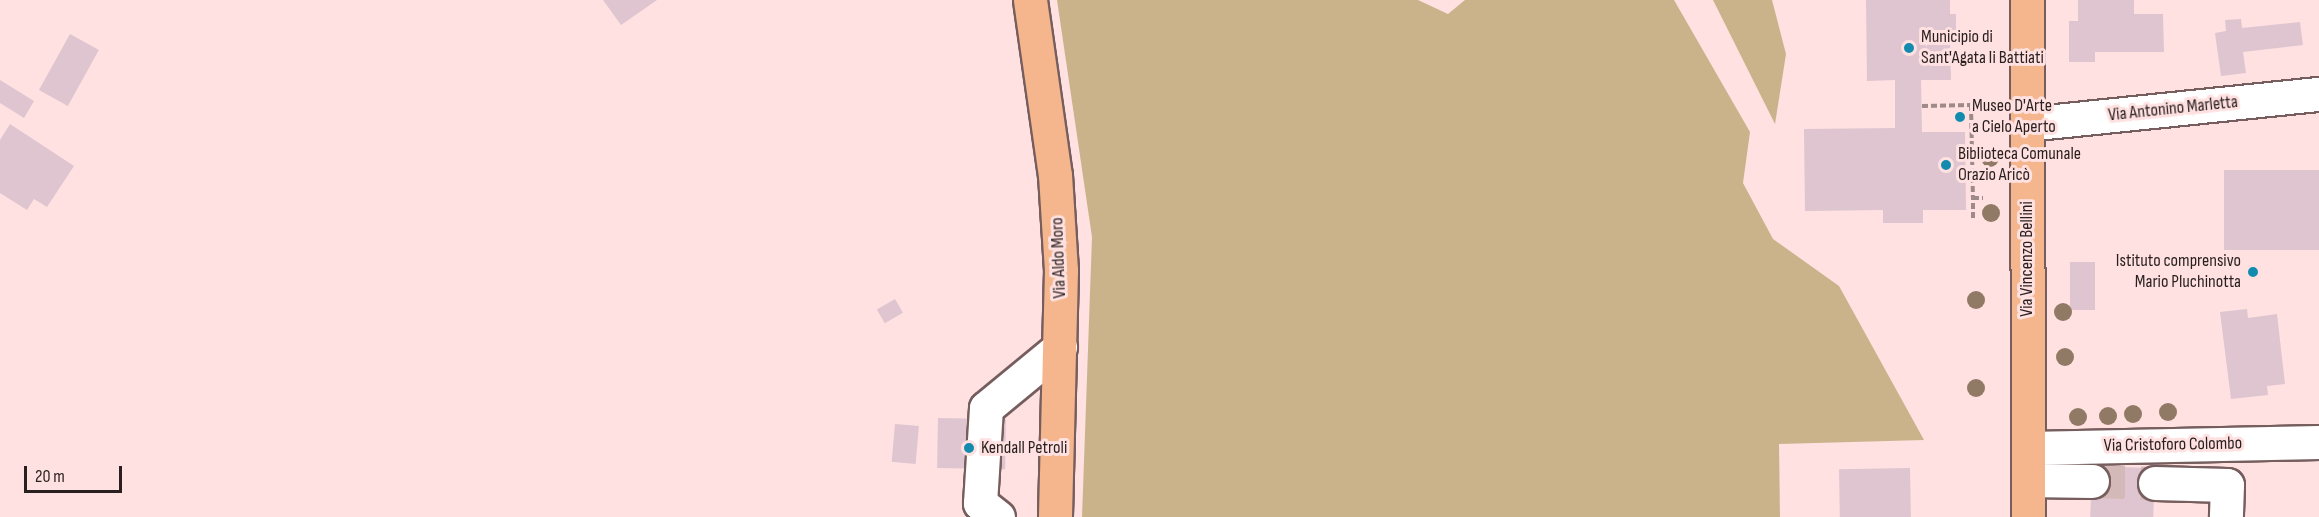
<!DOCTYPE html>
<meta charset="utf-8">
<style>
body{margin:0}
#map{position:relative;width:2319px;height:517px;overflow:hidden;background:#fee1e0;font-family:"Sofia Sans Condensed",sans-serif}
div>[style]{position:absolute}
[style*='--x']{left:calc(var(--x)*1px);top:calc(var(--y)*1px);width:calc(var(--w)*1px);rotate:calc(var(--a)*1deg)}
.green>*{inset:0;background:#cab38b}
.building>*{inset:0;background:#dec5d0;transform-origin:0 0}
.minor-tunnel>*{height:33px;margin-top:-16.5px;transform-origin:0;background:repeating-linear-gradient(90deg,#d3bab9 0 33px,transparent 0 49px)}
.path>*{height:4px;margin-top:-2px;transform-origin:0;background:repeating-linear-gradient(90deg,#9e8a89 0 6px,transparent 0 9px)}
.roads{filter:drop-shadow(2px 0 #775e5e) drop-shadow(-2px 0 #775e5e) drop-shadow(0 2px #775e5e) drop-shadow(0 -2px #775e5e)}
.minor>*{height:33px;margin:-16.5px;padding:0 16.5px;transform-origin:16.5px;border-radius:16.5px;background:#fff}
.major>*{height:33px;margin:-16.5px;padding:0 16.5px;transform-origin:16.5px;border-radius:16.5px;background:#f5b68d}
.trees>*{width:18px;height:18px;margin:-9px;border-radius:50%;background:#917a65}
.dots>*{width:16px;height:16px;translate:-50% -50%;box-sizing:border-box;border:3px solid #fee1e0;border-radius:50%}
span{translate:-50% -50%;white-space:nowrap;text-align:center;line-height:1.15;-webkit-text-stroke:6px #fee1e0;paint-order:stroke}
.poi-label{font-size:18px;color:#291f1e}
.left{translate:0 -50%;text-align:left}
.right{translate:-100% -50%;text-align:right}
.street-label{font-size:18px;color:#291f1e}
.scale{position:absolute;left:24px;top:466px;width:98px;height:27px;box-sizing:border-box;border:3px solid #291f1e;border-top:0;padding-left:8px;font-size:18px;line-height:21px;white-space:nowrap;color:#291f1e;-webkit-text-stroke:4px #fee1e0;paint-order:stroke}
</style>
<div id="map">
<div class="green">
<div style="clip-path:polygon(1057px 0,1418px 0,1448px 14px,1465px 0,1674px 0,1750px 132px,1743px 183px,1773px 239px,1839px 286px,1924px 440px,1779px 444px,1780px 517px,1082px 517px,1092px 237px)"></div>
<div style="clip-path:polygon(1713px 0,1772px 0,1786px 54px,1775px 124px)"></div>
</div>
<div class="building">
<div style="clip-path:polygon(603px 0,657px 0,621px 25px)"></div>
<div style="clip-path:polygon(1866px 0,1950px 0,1950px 14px,1956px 14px,1956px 39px,1950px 39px,1951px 80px,1921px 80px,1922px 132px,1965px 132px,1966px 210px,1923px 210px,1923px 223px,1883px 223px,1883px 210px,1805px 211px,1804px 129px,1895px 128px,1895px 80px,1867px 81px)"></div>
<div style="clip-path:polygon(2078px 0,2134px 0,2134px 14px,2163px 14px,2164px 52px,2095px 52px,2095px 62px,2069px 62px,2069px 21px,2078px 21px)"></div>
<div style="clip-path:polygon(2241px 19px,2242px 28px,2300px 22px,2303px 45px,2243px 52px,2246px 73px,2221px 76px,2215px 33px,2226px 31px,2225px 20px)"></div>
<div style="left:70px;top:34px;width:33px;height:64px;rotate:29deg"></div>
<div style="clip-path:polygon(0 80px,34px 101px,24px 118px,0 103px)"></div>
<div style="clip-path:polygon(10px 124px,74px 166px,47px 207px,34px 199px,27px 210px,0 193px,0 140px)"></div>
<div style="left:2319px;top:170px;width:80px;height:95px;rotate:90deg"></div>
<div style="left:2070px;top:262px;width:25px;height:48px"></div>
<div style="left:895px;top:299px;width:16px;height:21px;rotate:60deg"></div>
<div style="clip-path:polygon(2247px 309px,2248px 318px,2277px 314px,2285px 384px,2267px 386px,2268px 395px,2231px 399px,2220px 312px)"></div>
<div style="left:938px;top:418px;width:68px;height:50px;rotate:1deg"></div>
<div style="left:895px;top:424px;width:24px;height:38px;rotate:5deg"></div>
<div style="left:2092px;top:466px;width:63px;height:51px;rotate:2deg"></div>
<div style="left:1910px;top:468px;width:49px;height:71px;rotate:89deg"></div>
</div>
<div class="minor-tunnel">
<div style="--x:2092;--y:481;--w:63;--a:1.8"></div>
</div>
<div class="path">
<div style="--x:1950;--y:57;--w:44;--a:0"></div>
<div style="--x:1922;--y:106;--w:49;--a:-1.2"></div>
<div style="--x:1971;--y:105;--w:93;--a:88.8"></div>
<div style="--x:1973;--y:198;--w:10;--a:0"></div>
<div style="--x:1973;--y:218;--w:20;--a:-90"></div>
</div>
<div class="roads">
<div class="minor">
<div style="--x:2027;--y:124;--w:294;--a:-5.9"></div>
<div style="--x:2028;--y:448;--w:291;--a:-1.2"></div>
<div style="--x:2028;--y:480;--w:64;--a:0.9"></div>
<div style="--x:2155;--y:483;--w:72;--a:1.6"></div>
<div style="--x:2227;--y:485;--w:32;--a:92"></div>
<div style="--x:998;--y:517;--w:23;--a:-142"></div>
<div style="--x:980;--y:503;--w:95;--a:-86.4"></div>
<div style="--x:986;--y:408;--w:96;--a:-39.5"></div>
</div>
<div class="major">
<div style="--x:1030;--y:0;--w:177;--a:81.9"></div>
<div style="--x:1055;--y:175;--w:95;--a:86.4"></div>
<div style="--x:1061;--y:270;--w:247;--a:91.4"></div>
<div style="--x:2027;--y:0;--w:517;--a:89.89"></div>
</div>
</div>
<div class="trees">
<div style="left:1990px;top:158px"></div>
<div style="left:1991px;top:213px"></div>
<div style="left:1976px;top:300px"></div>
<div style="left:2063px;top:312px"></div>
<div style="left:2065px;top:357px"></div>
<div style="left:1976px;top:388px"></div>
<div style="left:2168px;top:412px"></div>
<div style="left:2133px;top:414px"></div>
<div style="left:2108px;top:416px"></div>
<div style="left:2078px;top:417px"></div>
</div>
<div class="dots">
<div style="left:1909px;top:48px;background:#138bae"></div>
<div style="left:1960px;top:117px;background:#138bae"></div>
<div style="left:1946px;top:165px;background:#138bae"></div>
<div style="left:2253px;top:272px;background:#138bae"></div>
<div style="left:969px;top:448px;background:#138bae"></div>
</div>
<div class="poi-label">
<span class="left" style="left:1921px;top:48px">Municipio di<br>Sant'Agata li Battiati</span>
<span class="left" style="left:1972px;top:117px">Museo D'Arte<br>a Cielo Aperto</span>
<span class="left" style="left:1958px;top:165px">Biblioteca Comunale<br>Orazio Aricò</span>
<span class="right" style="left:2241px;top:272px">Istituto comprensivo<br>Mario Pluchinotta</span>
<span class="left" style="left:981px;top:448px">Kendall Petroli</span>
</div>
<div class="street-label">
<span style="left:2173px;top:109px;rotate:-6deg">Via Antonino Marletta</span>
<span style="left:1059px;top:258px;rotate:-92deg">Via Aldo Moro</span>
<span style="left:2027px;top:259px;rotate:-90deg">Via Vincenzo Bellini</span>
<span style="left:2173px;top:445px;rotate:-1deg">Via Cristoforo Colombo</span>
</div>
<div class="scale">20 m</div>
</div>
